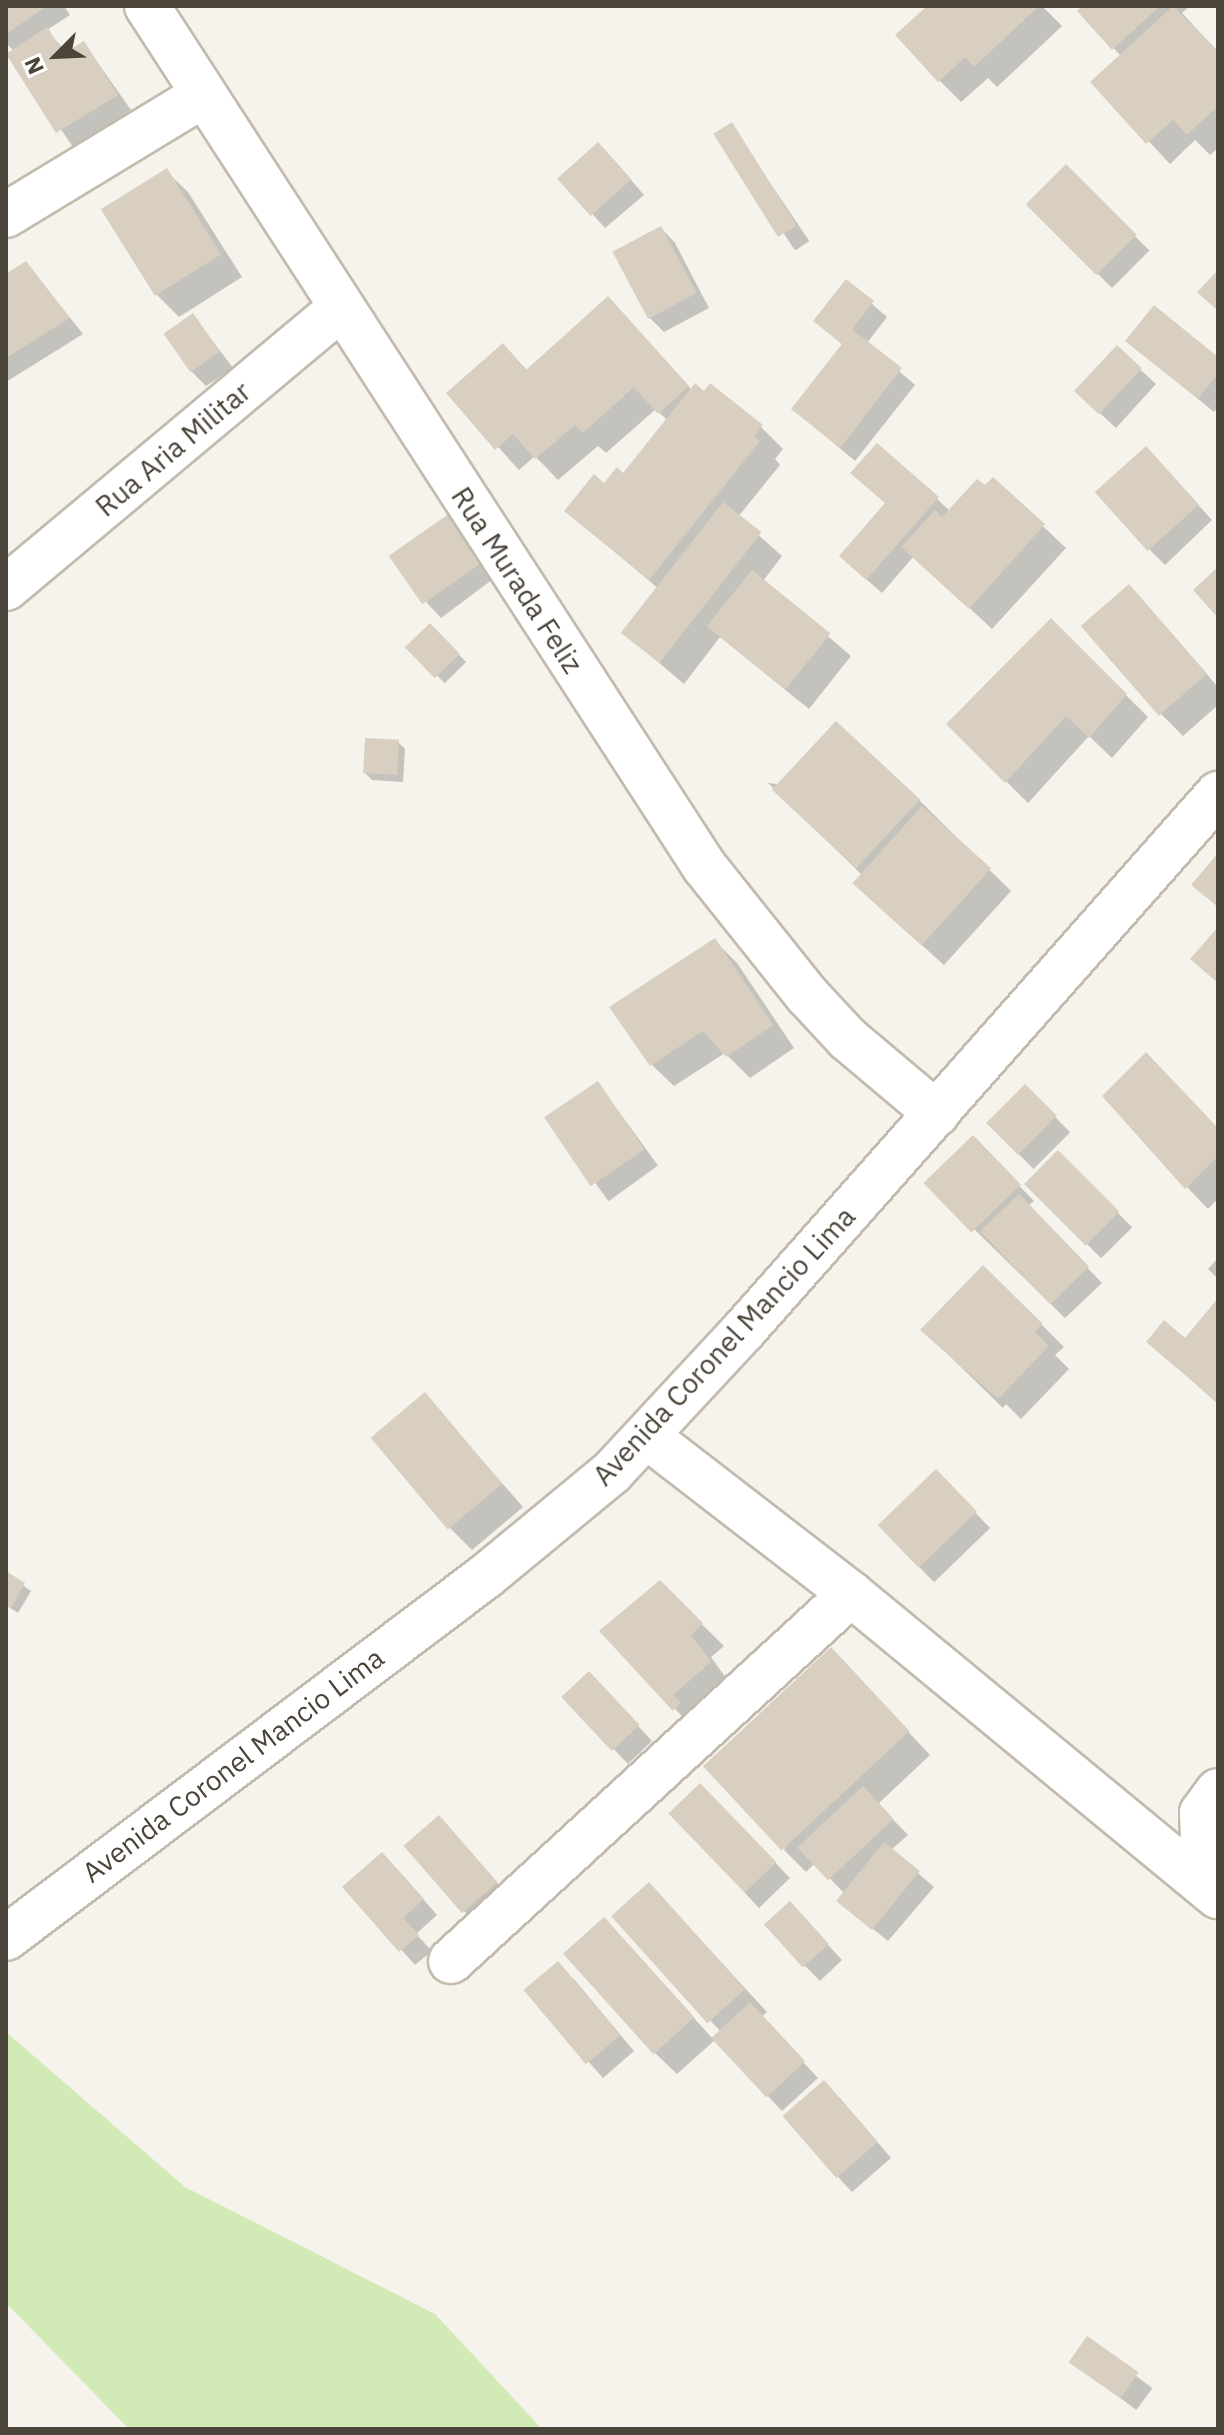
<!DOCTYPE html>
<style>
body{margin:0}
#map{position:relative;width:1224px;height:2435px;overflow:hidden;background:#f6f3ec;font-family:"IBM Plex Sans",sans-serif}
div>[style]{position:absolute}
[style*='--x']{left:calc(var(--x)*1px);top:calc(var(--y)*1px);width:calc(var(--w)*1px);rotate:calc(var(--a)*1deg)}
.green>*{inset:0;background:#d2eab5}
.shadow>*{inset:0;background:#0003;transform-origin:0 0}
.building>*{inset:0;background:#d8cfc1;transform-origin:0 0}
.roads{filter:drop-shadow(2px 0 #c2bbae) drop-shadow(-2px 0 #c2bbae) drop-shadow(0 2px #c2bbae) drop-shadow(0 -2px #c2bbae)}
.minor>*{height:44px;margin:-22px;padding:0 22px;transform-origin:22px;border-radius:22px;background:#fff}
span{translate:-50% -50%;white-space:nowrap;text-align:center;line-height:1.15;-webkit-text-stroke:7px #fff;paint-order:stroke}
.street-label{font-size:28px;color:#4b4439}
.frame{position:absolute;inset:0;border:8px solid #4b4439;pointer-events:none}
.north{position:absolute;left:16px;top:16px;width:80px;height:80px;-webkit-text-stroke:6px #fff;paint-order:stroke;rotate:246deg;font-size:22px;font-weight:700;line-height:32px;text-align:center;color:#4b4439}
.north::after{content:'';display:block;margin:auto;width:28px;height:36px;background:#4b4439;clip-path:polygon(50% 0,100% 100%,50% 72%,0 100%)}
</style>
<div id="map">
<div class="green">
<div style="clip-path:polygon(6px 2032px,185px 2187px,435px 2314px,542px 2429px,129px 2429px,6px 2303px)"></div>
</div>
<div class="shadow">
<div style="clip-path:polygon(6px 6px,64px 6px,70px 15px,47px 30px,67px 53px,84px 43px,131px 110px,73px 147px,9px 54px,14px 51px,6px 43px)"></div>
<div style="clip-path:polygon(930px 6px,1042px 6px,1062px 26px,997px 87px,988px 78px,961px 102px,939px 80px)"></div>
<div style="clip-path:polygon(1085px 6px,1190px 6px,1182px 13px,1218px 52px,1218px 148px,1210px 155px,1195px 140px,1170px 164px,1093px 82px,1121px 56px,1079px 11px)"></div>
<div style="left:731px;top:125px;width:140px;height:17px;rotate:56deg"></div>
<div style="clip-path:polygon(613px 159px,644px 195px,605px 228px,559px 177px)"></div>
<div style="left:1066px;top:167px;width:118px;height:53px;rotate:45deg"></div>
<div style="clip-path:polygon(166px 171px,188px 192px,242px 277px,179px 317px,157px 295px)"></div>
<div style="clip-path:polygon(661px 228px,675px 243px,709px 308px,664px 332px,649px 317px,615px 252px)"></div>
<div style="clip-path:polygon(26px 263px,83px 334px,6px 382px,6px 276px)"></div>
<div style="clip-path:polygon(846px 281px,887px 317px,867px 343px,915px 385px,855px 461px,793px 409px,843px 345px,815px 321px)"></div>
<div style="clip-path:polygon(608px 298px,692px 390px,761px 427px,783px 449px,775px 459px,780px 465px,738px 517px,782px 556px,763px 581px,851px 656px,809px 709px,720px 637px,684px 684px,625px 634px,659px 589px,566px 511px,624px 476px,668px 421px,656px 409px,606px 453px,598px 446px,558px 480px,535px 456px,519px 470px,449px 393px,503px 345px,528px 371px)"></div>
<div style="clip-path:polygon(193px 315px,233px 368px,206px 386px,191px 371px)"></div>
<div style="clip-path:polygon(1128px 341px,1218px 359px,1218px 407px,1214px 412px)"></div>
<div style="clip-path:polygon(1117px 348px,1156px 384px,1116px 428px,1092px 406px)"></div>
<div style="clip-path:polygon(1161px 464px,1212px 520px,1165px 565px,1150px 550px)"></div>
<div style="clip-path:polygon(993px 479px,1066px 548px,992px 629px,914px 556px,882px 593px,857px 571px,937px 499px,950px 511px)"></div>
<div style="clip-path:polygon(449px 516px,497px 576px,441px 618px,427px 603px)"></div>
<div style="clip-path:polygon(1150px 609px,1218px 687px,1218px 705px,1183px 736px,1161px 714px)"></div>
<div style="clip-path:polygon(1051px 621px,1148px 717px,1112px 758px,1089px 736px,1028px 803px,949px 724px)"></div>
<div style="left:430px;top:626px;width:51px;height:30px;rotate:45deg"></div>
<div style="clip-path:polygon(398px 742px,405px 749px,403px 782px,372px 780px,365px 773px)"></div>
<div style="clip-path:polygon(768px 783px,919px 800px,1011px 891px,944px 965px,878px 906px,863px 876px)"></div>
<div style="clip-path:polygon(715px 941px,737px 963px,794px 1048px,750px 1078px,725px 1053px,674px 1086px,652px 1065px)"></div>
<div style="left:598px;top:1083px;width:102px;height:61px;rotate:54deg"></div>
<div style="left:1025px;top:1087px;width:64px;height:52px;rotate:45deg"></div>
<div style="clip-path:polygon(1218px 1130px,1218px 1199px,1208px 1209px,1187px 1187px)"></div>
<div style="clip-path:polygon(973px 1138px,1034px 1201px,1028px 1206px,1102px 1283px,1065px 1318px,927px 1183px)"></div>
<div style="left:1058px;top:1153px;width:105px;height:44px;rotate:45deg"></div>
<div style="clip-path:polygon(1218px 1258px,1218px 1279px,1208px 1269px)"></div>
<div style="clip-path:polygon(1218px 1303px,1218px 1404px,1149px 1342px,1185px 1341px)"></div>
<div style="clip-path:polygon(1042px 1325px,1064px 1347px,1055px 1355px,1069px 1369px,1021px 1419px,1006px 1404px,1003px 1408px,923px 1330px)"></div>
<div style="clip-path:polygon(425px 1395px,523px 1507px,472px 1550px,450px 1528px)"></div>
<div style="left:936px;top:1472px;width:78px;height:78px;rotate:46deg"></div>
<div style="clip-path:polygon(6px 1574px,31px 1591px,18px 1613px,6px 1605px)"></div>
<div style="clip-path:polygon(660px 1583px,724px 1646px,711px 1657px,731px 1685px,696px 1731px,602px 1631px)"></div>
<div style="clip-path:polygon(852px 1672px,930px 1755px,878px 1804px,908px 1835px,891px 1850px,934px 1887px,888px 1941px,838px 1901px,844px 1893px,815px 1863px,806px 1872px,784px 1850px)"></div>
<div style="clip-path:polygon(603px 1688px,652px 1741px,628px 1764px,564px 1697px)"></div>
<div style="clip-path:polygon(700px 1785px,790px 1878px,759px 1908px,745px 1893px)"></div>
<div style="clip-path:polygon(453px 1833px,510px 1897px,478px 1926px,464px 1911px)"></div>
<div style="clip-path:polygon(397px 1869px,437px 1915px,416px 1934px,432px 1951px,415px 1965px,345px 1887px)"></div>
<div style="clip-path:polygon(649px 1884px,767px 2012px,761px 2017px,818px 2078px,782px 2111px,715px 2040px,677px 2074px,655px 2053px,625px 1942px,713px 2039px,721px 2032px,615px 1917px)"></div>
<div style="clip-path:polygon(804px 1919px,842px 1960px,820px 1981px,805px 1966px)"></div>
<div style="clip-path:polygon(573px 1978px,634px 2051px,603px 2078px,526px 1991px)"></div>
<div style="clip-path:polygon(839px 2097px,891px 2158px,852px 2192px,838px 2177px)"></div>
<div style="left:1087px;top:2339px;width:82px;height:27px;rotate:37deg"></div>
</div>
<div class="building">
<div style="clip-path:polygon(6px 6px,47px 6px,6px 34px)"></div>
<div style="clip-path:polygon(927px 6px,1039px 6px,974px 67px,965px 57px,938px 82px,895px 35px)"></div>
<div style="clip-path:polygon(1082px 6px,1160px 6px,1112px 50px,1077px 11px)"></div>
<div style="clip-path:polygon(1173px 6px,1218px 51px,1218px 106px,1187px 135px,1173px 120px,1146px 144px,1090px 82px)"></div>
<div style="clip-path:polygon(47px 27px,64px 53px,84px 41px,118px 95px,56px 133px,6px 54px)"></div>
<div style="left:732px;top:122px;width:122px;height:22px;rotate:58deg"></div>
<div style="left:598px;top:142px;width:50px;height:55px;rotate:48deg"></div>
<div style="left:1066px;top:164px;width:100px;height:57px;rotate:45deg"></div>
<div style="left:167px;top:168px;width:102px;height:78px;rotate:58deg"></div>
<div style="left:661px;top:226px;width:76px;height:55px;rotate:62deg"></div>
<div style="clip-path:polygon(26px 261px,70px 318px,6px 358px,6px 274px)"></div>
<div style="clip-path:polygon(1218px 270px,1218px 311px,1197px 292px)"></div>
<div style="clip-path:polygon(846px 279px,874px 301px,852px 329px,902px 368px,840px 448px,791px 409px,842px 344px,813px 321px)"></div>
<div style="clip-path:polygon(608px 296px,689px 386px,658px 414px,634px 387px,583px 433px,575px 425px,535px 459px,513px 434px,495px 450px,446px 393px,503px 343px,526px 370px)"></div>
<div style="clip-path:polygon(1154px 305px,1218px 357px,1218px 374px,1198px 399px,1125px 341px)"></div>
<div style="left:193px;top:313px;width:47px;height:36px;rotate:55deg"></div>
<div style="left:1117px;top:345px;width:34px;height:63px;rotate:43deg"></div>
<div style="clip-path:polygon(695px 383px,704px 391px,710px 383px,763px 425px,754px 437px,760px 441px,649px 580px,564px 511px,594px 474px,604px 483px,617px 467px,623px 473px)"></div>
<div style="clip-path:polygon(877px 443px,939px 497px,866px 580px,839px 556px,885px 503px,850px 473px)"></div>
<div style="left:1146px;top:446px;width:79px;height:69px;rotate:48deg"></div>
<div style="clip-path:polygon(993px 477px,1045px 524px,969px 609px,901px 547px,935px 510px,942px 517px,977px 479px,985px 485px)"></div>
<div style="left:723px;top:502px;width:49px;height:166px;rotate:38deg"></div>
<div style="left:450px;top:513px;width:59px;height:75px;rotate:55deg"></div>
<div style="clip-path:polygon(1218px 567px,1218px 618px,1193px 590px)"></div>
<div style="left:752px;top:570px;width:101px;height:72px;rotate:39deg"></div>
<div style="left:1129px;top:584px;width:119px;height:64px;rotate:49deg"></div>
<div style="clip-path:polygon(1051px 618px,1127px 694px,1089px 738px,1066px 716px,1005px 783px,946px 724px)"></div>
<div style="left:430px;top:623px;width:43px;height:35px;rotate:46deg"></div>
<div style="left:836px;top:721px;width:115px;height:94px;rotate:43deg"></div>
<div style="left:365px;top:738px;width:34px;height:35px;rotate:3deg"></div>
<div style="left:922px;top:806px;width:93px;height:104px;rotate:42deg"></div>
<div style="clip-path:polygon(1218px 853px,1218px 907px,1191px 885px)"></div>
<div style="clip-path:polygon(1218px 927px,1218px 983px,1190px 959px)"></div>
<div style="clip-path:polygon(715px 938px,773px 1025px,726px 1057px,703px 1031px,650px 1066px,609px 1007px)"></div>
<div style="clip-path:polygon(1146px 1052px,1218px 1128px,1218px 1156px,1185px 1189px,1102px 1096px)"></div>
<div style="left:598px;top:1081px;width:83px;height:65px;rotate:56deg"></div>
<div style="left:1025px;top:1084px;width:45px;height:55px;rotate:45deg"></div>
<div style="left:973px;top:1135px;width:69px;height:69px;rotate:46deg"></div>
<div style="left:1058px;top:1150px;width:87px;height:48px;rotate:45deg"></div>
<div style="left:1019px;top:1194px;width:101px;height:54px;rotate:46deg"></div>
<div style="clip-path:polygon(983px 1265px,1043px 1324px,1035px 1332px,1049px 1346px,998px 1399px,920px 1330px)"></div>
<div style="clip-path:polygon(1218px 1298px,1218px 1403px,1146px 1342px,1164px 1320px,1185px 1338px)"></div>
<div style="left:425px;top:1392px;width:120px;height:71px;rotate:50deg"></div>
<div style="left:936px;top:1469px;width:59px;height:81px;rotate:46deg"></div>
<div style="clip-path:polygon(6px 1571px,25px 1583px,11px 1608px,6px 1605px)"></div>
<div style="clip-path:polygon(660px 1580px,703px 1623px,691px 1635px,711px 1662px,673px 1695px,681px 1702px,673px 1711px,599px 1631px)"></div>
<div style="left:831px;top:1647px;width:115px;height:175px;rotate:47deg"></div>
<div style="left:589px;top:1671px;width:74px;height:38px;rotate:47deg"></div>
<div style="left:700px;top:1783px;width:110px;height:44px;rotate:46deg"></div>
<div style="left:863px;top:1786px;width:45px;height:90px;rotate:47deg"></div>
<div style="left:439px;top:1815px;width:89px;height:47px;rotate:49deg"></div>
<div style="left:884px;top:1842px;width:46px;height:76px;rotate:39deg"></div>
<div style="clip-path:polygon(382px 1852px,424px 1899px,403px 1918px,419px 1935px,399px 1952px,342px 1887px)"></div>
<div style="left:649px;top:1882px;width:144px;height:51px;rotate:48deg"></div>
<div style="left:790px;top:1901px;width:58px;height:35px;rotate:48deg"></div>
<div style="left:604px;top:1917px;width:135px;height:55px;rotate:48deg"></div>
<div style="left:558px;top:1961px;width:97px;height:45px;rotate:50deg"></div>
<div style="left:750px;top:2002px;width:81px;height:53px;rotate:47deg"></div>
<div style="left:824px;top:2080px;width:82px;height:55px;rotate:49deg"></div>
<div style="left:1087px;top:2336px;width:63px;height:32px;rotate:35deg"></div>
</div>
<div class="roads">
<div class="minor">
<div style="--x:147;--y:6;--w:1025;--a:57.07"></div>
<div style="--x:704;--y:866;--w:165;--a:51.4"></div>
<div style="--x:807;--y:995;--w:60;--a:47"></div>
<div style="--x:848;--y:1039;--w:116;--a:40.1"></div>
<div style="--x:6;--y:215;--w:229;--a:-31.3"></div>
<div style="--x:6;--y:588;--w:435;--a:-39.9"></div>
<div style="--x:648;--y:1437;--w:257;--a:37.7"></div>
<div style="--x:851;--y:1594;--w:475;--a:39.5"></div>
<div style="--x:1205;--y:1885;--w:72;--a:-92.4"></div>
<div style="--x:1202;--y:1813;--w:27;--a:-54"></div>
<div style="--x:6;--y:1938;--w:601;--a:-37.02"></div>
<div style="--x:486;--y:1576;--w:163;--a:-39.5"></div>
<div style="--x:612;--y:1472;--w:194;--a:-47.1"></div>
<div style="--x:744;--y:1330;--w:716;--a:-48.51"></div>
<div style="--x:451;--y:1961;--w:543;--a:-42.54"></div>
</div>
</div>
<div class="street-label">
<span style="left:173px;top:449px;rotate:-40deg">Rua Aria Militar</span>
<span style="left:517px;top:580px;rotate:57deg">Rua Murada Feliz</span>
<span style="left:724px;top:1346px;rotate:-47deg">Avenida Coronel Mancio Lima</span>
<span style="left:233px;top:1765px;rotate:-37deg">Avenida Coronel Mancio Lima</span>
</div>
<div class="frame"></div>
<div class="north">N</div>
</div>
